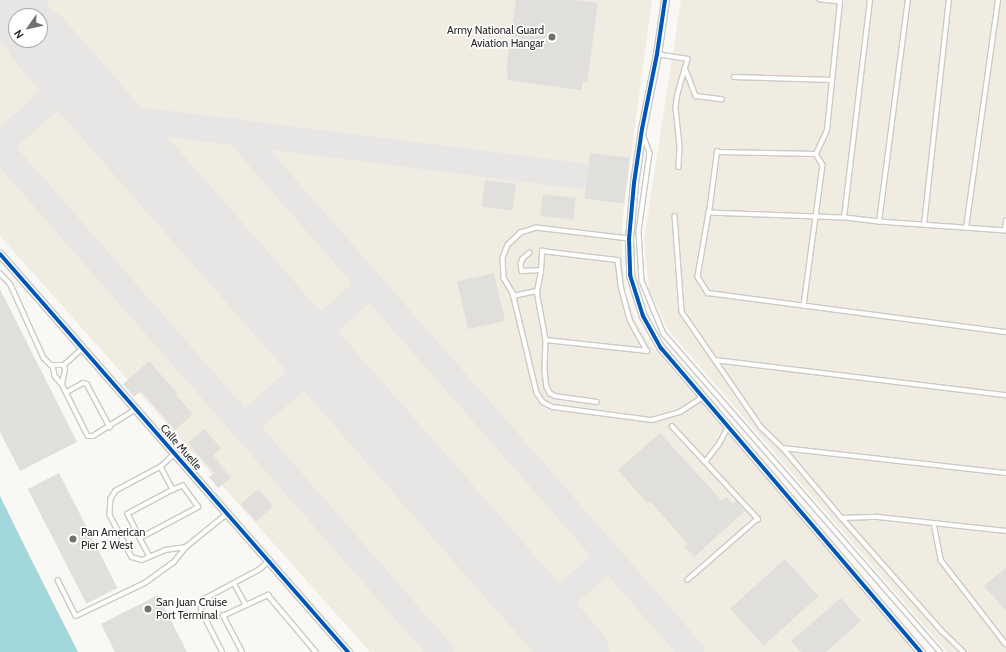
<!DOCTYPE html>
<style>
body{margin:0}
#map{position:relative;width:1006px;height:652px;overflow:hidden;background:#faf8f4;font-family:Cabin,sans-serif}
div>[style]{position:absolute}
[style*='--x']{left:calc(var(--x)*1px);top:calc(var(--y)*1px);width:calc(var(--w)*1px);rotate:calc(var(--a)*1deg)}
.built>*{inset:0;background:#f1ece2}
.water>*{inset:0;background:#a2d7dc}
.pier>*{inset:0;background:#faf8f4}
.taxiway>*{height:26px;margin:-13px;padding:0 13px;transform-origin:13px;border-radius:13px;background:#e8e6e4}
.runway>*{height:65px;margin:-32.5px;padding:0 32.5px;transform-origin:32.5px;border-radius:32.5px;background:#e8e6e4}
.building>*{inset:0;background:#e1dfdc;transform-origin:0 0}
.roads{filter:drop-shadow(1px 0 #cbcac7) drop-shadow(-1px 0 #cbcac7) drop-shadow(0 1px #cbcac7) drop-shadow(0 -1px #cbcac7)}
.service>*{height:3.5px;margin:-1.75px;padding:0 1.75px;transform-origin:1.75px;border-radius:1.75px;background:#fefefd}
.minor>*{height:7px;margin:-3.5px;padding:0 3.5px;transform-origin:3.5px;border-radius:3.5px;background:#fefefd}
.cycleway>*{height:4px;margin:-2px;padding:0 2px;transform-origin:2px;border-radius:2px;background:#0057b8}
.dots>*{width:11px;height:11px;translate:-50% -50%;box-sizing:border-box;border:2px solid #fff;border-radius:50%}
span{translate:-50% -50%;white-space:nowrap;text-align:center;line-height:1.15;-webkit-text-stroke:3px #fff;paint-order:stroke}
.poi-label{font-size:11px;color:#292825}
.right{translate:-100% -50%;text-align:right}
.left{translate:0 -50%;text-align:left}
.street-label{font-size:11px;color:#292825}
.north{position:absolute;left:8px;top:8px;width:40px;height:40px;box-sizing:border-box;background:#fff;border:1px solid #a9a9a8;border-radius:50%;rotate:236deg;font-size:11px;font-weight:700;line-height:16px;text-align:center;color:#292825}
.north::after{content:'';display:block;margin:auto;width:14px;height:18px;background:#72716d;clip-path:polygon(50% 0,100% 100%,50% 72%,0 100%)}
</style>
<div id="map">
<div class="built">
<div style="clip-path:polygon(evenodd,0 0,652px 0,622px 223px,622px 260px,626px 294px,635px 319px,649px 343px,917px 652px,370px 652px,0 236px,0 0,16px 16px,40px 16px,40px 40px,16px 40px,16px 16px)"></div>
<div style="clip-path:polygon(681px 0,1006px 0,1006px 652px,947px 652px,668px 330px,649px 290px,644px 240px)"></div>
</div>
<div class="water">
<div style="clip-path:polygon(0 496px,31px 559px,78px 652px,0 652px)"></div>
</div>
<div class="pier">
<div style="clip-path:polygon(0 494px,2px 495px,80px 652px)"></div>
</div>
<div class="taxiway">
<div style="--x:106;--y:116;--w:478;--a:7.2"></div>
<div style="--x:236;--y:131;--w:692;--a:48.81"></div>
<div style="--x:0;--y:144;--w:98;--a:-41.3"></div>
<div style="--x:0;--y:148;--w:670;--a:48.81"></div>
<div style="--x:305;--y:343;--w:87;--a:-41.7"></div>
<div style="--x:243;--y:427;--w:101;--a:-41.4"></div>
<div style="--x:543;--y:615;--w:88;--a:-41.3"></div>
</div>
<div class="runway">
<div style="--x:4;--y:0;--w:21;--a:49"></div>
<div style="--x:39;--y:40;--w:814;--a:48.73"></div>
</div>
<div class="building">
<div style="clip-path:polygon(516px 0,576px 0,598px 3px,587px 83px,583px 82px,581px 90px,507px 80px,508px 72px,506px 71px)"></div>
<div style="left:590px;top:153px;width:40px;height:46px;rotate:7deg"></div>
<div style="left:485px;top:180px;width:31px;height:27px;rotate:7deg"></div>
<div style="left:543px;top:194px;width:33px;height:22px;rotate:7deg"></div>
<div style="left:494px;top:273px;width:49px;height:38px;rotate:77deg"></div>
<div style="clip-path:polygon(0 289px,77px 442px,20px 471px,0 432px)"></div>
<div style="clip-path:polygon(149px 361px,178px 394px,176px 395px,193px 414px,175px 430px,141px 391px,134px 397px,123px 384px)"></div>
<div style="clip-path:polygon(204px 429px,221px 448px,213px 455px,231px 478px,218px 488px,209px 477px,214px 473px,188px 443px)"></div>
<div style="clip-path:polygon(660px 433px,722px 501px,727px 497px,733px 504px,736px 501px,745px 511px,694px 557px,685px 547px,688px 544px,650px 501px,647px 503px,618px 470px)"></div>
<div style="left:59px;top:473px;width:129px;height:35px;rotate:63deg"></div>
<div style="left:258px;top:489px;width:23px;height:23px;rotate:49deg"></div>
<div style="left:785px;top:559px;width:50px;height:74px;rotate:48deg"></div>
<div style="clip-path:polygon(1006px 567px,1006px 611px,984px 586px)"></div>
<div style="clip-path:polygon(158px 595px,187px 652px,115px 652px,101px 624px)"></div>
<div style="clip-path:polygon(841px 598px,861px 621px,826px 652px,801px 652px,791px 641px)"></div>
</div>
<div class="roads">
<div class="service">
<div style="--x:657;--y:54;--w:31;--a:9"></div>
<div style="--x:688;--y:59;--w:35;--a:106"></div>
<div style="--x:678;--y:93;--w:15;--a:98"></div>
<div style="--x:676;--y:108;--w:39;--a:84"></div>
<div style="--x:680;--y:147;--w:20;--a:93"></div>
<div style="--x:686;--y:70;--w:28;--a:69"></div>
<div style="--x:696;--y:96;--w:26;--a:7"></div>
<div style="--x:734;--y:77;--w:98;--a:1.8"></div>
<div style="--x:643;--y:134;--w:20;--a:70"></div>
<div style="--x:650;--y:153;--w:79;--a:98"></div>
<div style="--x:639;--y:231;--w:50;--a:86.6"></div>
<div style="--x:642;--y:281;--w:57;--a:67.5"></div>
<div style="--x:664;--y:334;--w:421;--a:49"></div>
<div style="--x:816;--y:154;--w:26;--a:-65"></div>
<div style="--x:827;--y:130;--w:129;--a:-84.2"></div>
<div style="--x:840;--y:2;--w:20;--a:-174"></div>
<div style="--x:709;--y:213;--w:62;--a:-82.5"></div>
<div style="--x:717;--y:152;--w:99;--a:1.2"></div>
<div style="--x:816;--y:154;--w:13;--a:58"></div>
<div style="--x:823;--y:165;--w:142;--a:97.7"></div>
<div style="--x:675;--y:216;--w:96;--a:85.8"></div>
<div style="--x:682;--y:312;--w:140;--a:55.5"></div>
<div style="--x:761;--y:427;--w:30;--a:44"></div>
<div style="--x:783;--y:448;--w:92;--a:49.9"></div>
<div style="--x:842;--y:518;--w:152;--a:48.5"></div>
<div style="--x:943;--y:632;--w:29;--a:44"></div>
<div style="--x:844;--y:218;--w:220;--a:-83.2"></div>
<div style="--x:879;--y:222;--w:224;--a:-82.6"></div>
<div style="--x:924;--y:225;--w:226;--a:-83.7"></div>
<div style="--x:966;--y:228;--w:230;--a:-82"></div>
<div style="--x:1005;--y:230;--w:9;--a:-84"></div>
<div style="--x:1006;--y:231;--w:127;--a:-175.9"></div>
<div style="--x:879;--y:222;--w:35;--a:-173"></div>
<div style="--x:844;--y:218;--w:135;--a:-177.9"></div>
<div style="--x:709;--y:213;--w:65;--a:99.8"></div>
<div style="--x:698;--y:277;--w:19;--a:58"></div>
<div style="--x:708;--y:293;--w:301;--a:7.5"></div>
<div style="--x:629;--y:239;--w:93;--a:-173.2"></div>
<div style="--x:537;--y:228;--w:17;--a:163"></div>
<div style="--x:521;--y:233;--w:18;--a:137"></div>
<div style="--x:508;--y:245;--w:14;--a:111"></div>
<div style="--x:503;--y:258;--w:20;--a:87"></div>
<div style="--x:504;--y:278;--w:17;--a:59"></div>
<div style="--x:513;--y:293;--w:103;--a:76.5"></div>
<div style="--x:537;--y:393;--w:11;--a:56"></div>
<div style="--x:543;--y:402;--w:11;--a:27"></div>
<div style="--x:553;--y:407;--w:100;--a:7.5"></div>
<div style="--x:652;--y:420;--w:29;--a:-16"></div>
<div style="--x:680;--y:412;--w:27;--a:-33"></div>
<div style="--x:530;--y:253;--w:9;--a:139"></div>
<div style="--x:523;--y:259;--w:5;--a:112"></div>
<div style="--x:521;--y:264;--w:7;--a:82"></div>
<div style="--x:522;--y:271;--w:19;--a:-3"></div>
<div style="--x:0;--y:273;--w:16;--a:47"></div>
<div style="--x:11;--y:285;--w:80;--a:65.7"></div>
<div style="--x:44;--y:358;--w:10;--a:45"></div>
<div style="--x:51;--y:365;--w:13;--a:0"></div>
<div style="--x:64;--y:365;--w:25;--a:-42"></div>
<div style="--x:537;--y:291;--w:19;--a:-78"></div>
<div style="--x:541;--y:272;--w:21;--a:-87"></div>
<div style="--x:542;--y:251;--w:77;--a:6.8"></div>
<div style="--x:618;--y:260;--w:26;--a:83"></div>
<div style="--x:621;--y:286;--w:35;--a:75"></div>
<div style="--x:630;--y:320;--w:35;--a:61"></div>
<div style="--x:513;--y:296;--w:25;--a:-12"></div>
<div style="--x:537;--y:291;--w:50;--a:79.6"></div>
<div style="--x:546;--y:340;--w:31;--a:92"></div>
<div style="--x:545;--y:371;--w:16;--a:83"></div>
<div style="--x:547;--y:387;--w:7;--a:63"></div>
<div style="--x:550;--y:393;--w:6;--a:31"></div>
<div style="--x:555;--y:396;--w:42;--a:8.1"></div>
<div style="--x:546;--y:340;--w:102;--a:6.2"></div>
<div style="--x:715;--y:360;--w:293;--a:6.9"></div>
<div style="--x:53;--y:365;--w:11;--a:80"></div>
<div style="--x:55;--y:376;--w:11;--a:49"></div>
<div style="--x:62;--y:384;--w:14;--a:-78"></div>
<div style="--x:65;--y:370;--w:5;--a:-101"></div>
<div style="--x:62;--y:384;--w:58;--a:63.4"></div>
<div style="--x:88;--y:436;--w:5;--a:0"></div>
<div style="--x:93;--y:436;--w:51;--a:-32.1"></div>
<div style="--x:67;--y:392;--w:18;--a:-29"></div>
<div style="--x:83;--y:383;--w:4;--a:14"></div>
<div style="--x:87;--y:384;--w:49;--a:61.9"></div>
<div style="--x:672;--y:426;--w:127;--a:47.2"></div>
<div style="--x:758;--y:519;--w:93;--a:138.9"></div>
<div style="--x:783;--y:448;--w:224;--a:6.4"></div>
<div style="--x:175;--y:454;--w:19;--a:137"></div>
<div style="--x:161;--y:467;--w:51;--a:151.9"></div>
<div style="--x:116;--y:491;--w:9;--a:122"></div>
<div style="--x:111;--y:499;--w:16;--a:94"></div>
<div style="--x:110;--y:515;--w:47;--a:62.4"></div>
<div style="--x:132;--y:557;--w:10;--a:17"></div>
<div style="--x:142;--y:560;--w:25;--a:-23"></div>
<div style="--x:165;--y:550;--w:21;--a:-8"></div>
<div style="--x:186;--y:547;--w:54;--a:-39"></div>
<div style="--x:705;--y:462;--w:23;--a:-52"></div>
<div style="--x:719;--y:444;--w:19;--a:-62"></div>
<div style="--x:161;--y:467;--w:26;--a:62"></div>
<div style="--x:173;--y:490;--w:51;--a:151.9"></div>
<div style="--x:128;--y:514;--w:27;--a:63"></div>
<div style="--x:140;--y:538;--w:66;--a:-28.1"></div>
<div style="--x:198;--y:507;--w:26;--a:-126"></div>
<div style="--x:183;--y:486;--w:11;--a:158"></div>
<div style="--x:842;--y:518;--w:36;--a:-2"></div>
<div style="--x:878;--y:517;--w:129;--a:6.2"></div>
<div style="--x:934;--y:523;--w:38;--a:79"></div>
<div style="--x:941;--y:560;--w:106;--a:52.3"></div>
<div style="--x:140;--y:538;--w:21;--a:62"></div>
<div style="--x:58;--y:580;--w:40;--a:63.4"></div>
<div style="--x:76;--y:616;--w:76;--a:-25.6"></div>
<div style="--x:145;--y:583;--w:34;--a:-36"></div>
<div style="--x:173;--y:563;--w:21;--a:-51"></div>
<div style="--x:234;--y:583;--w:25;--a:61"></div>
<div style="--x:222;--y:652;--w:39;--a:-117"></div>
<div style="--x:204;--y:617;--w:8;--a:-113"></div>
<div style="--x:201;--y:610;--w:7;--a:-82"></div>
<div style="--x:202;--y:603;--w:6;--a:-51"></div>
<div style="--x:206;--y:598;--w:61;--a:-28.2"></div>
<div style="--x:260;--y:569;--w:12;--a:-42"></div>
<div style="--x:242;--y:652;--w:41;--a:-117.8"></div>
<div style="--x:223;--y:616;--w:50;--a:-25"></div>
<div style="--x:268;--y:595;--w:75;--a:49.9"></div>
</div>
<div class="minor">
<div style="--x:665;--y:0;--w:55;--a:98.4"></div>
<div style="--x:657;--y:54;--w:76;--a:101.3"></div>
<div style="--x:642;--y:129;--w:55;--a:98.4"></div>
<div style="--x:634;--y:183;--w:56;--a:95.1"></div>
<div style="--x:629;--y:239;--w:36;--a:88"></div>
<div style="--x:630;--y:275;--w:43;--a:72.4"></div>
<div style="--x:643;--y:316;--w:37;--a:61"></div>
<div style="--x:661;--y:348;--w:400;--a:49.5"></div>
<div style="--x:0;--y:254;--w:529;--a:48.83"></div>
</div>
</div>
<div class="cycleway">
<div style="--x:665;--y:0;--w:55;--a:98.4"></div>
<div style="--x:657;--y:54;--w:76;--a:101.3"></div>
<div style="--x:642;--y:129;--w:55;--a:98.4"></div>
<div style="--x:634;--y:183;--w:56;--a:95.1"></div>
<div style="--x:629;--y:239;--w:36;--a:88"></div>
<div style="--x:630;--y:275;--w:43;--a:72.4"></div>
<div style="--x:643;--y:316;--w:37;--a:61"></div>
<div style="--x:661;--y:348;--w:400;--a:49.5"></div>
<div style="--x:0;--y:254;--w:529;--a:48.83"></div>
</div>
<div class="dots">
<div style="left:552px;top:37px;background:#72716d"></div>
<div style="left:73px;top:539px;background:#72716d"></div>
<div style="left:148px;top:609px;background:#72716d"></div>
</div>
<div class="poi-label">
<span class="right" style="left:544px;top:37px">Army National Guard<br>Aviation Hangar</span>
<span class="left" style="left:81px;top:539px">Pan American<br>Pier 2 West</span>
<span class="left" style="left:156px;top:609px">San Juan Cruise<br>Port Terminal</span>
</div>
<div class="street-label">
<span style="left:181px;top:447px;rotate:49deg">Calle Muelle</span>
</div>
<div class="north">N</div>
</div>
